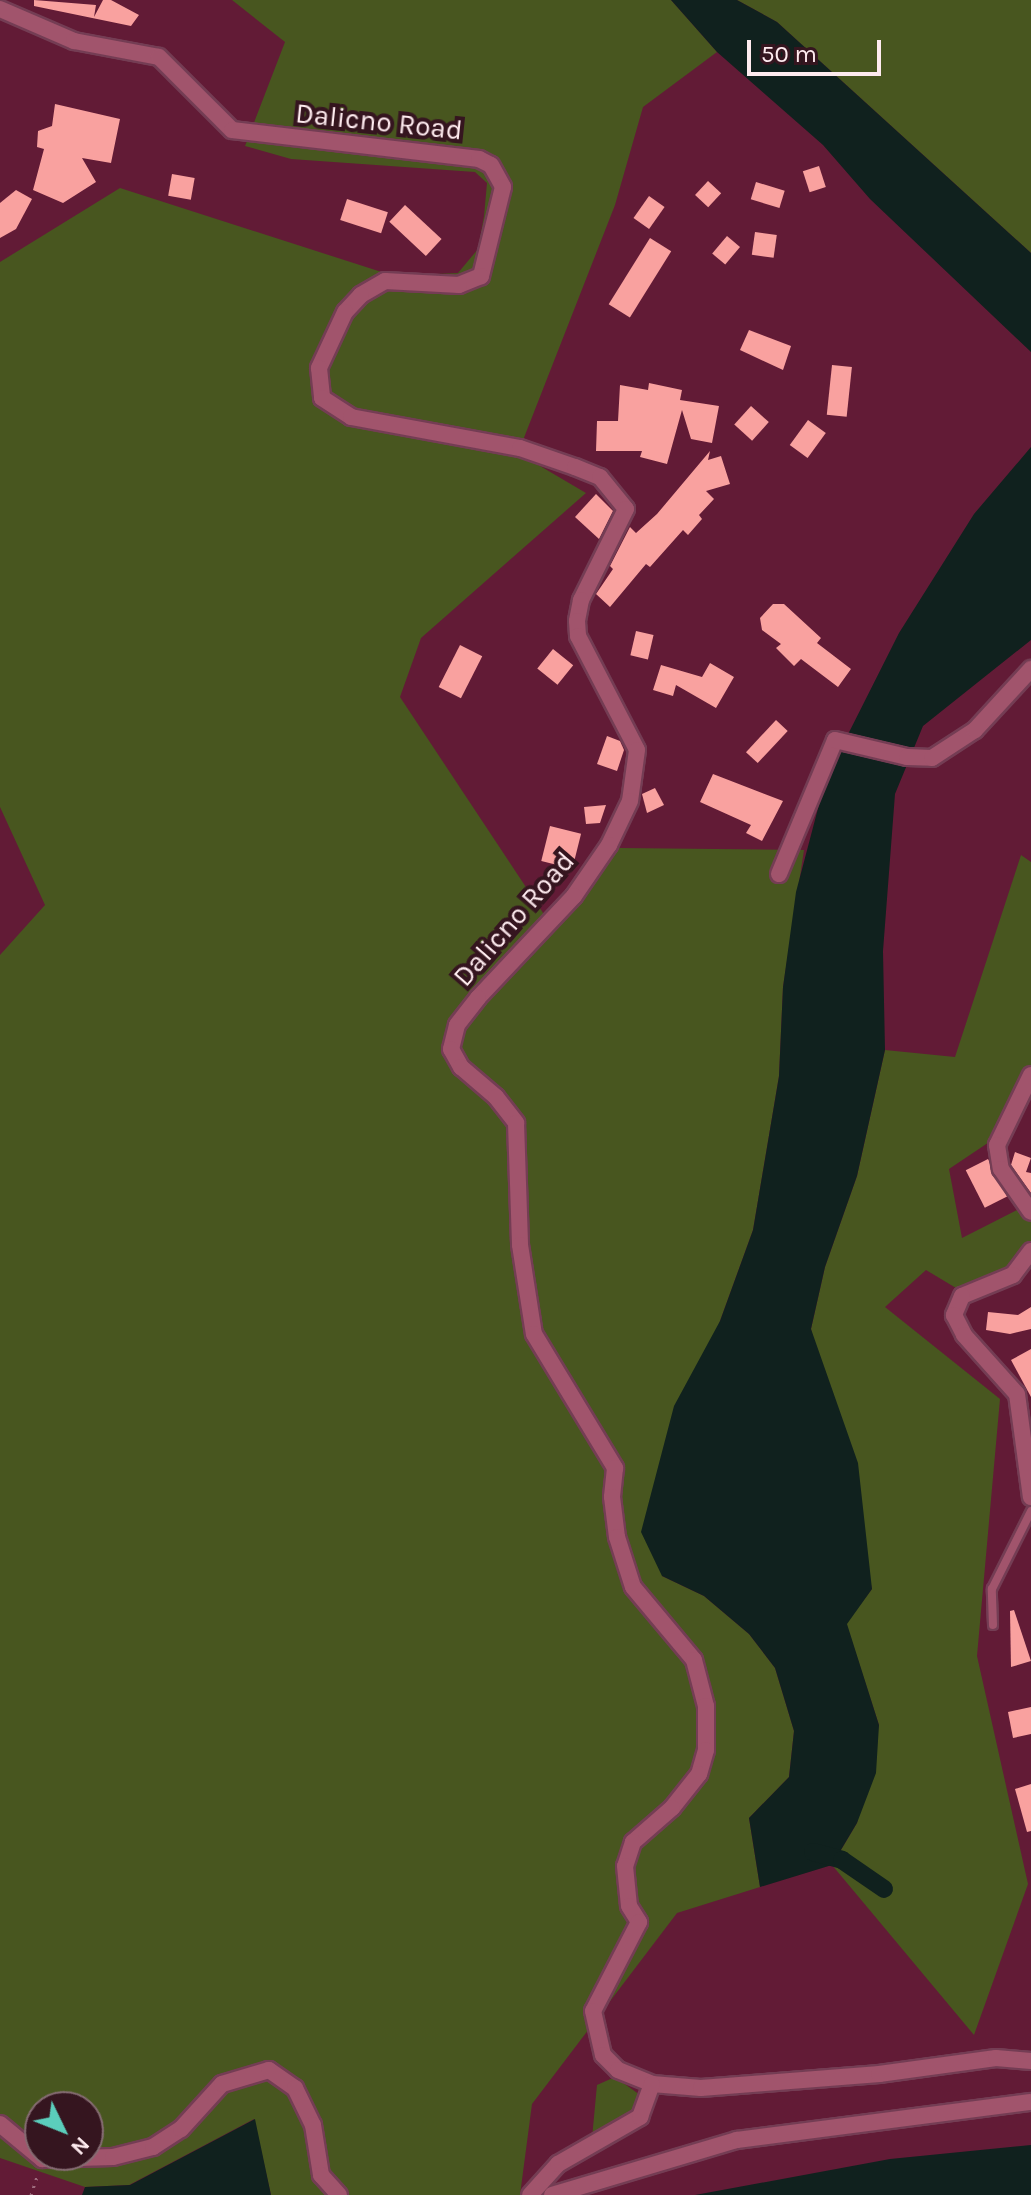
<!DOCTYPE html>
<style>
body{margin:0}
#map{position:relative;width:1031px;height:2195px;overflow:hidden;background:#621b36;font-family:Karla,sans-serif}
div>[style]{position:absolute}
[style*='--x']{left:calc(var(--x)*1px);top:calc(var(--y)*1px);width:calc(var(--w)*1px);rotate:calc(var(--a)*1deg)}
.green>*{inset:0;background:#48561f}
.water>*{inset:0;background:#10211e}
.canal>*{height:18px;margin:-9px;padding:0 9px;transform-origin:9px;border-radius:9px;background:#10211e}
.building>*{inset:0;background:#f9a19f;transform-origin:0 0}
.path>*{height:3px;margin-top:-1.5px;transform-origin:0;background:repeating-linear-gradient(90deg,#9e6b7d 0 2px,transparent 0 8px)}
.roads{filter:drop-shadow(2px 0 #743d54) drop-shadow(-2px 0 #743d54) drop-shadow(0 2px #743d54) drop-shadow(0 -2px #743d54)}
.lane>*{height:8px;margin:-4px;padding:0 4px;transform-origin:4px;border-radius:4px;background:#a1546c}
.street>*{height:16px;margin:-8px;padding:0 8px;transform-origin:8px;border-radius:8px;background:#a1546c}
span{translate:-50% -50%;white-space:nowrap;text-align:center;line-height:1.15;-webkit-text-stroke:8px #35151f;paint-order:stroke}
.street-label{font-size:28px;color:#feebef}
.north{position:absolute;left:24px;top:2091px;width:80px;height:80px;box-sizing:border-box;background:#35151f;border:2px solid #856b72;border-radius:50%;rotate:133deg;font-size:22px;font-weight:700;line-height:32px;text-align:center;color:#feebef}
.north::after{content:'';display:block;margin:auto;width:28px;height:36px;background:#5bcebc;clip-path:polygon(50% 0,100% 100%,50% 72%,0 100%)}
.scale{position:absolute;left:747px;top:40px;width:134px;height:36px;box-sizing:border-box;border:4px solid #feebef;border-top:0;padding-left:10px;font-size:24px;line-height:28px;white-space:nowrap;color:#feebef;-webkit-text-stroke:6px #35151f;paint-order:stroke}
</style>
<div id="map">
<div class="green">
<div style="clip-path:polygon(evenodd,232px 0,671px 0,717px 52px,643px 107px,615px 205px,518px 453px,586px 493px,421px 638px,400px 697px,555px 931px,619px 848px,804px 850px,783px 987px,779px 1076px,753px 1230px,720px 1321px,662px 1576px,704px 1596px,749px 1634px,775px 1668px,794px 1731px,789px 1777px,749px 1818px,760px 1887px,677px 1913px,532px 2104px,520px 2195px,271px 2195px,254px 2119px,129px 2185px,85px 2187px,0 2158px,0 955px,45px 905px,0 807px,0 262px,120px 188px,394px 276px,458px 273px,478px 249px,484px 216px,487px 183px,475px 172px,291px 159px,245px 146px,285px 42px,232px 0,40px 2107px,88px 2107px,88px 2155px,40px 2155px,40px 2107px)"></div>
<div style="clip-path:polygon(737px 0,1031px 0,1031px 253px,777px 22px)"></div>
<div style="clip-path:polygon(1021px 855px,1031px 862px,1031px 1096px,1019px 1122px,949px 1169px,962px 1238px,1031px 1203px,1031px 1256px,1028px 1264px,961px 1291px,926px 1270px,885px 1307px,1000px 1399px,977px 1656px,1028px 1884px,974px 2035px,832px 1865px,857px 1823px,879px 1725px,846px 1623px,872px 1589px,811px 1329px,825px 1267px,857px 1176px,885px 1050px,955px 1057px)"></div>
<div style="clip-path:polygon(615px 2077px,640px 2095px,633px 2114px,592px 2138px,597px 2085px)"></div>
</div>
<div class="water">
<div style="clip-path:polygon(671px 0,737px 0,777px 22px,1031px 253px,1031px 352px,870px 199px,823px 145px,717px 52px)"></div>
<div style="clip-path:polygon(1031px 447px,1031px 640px,923px 726px,895px 794px,883px 951px,885px 1050px,857px 1176px,825px 1267px,811px 1329px,858px 1463px,872px 1589px,847px 1624px,879px 1725px,876px 1773px,857px 1823px,832px 1865px,760px 1887px,749px 1818px,789px 1777px,794px 1731px,775px 1668px,749px 1634px,704px 1596px,662px 1576px,641px 1532px,674px 1406px,720px 1321px,753px 1230px,779px 1076px,783px 987px,796px 892px,826px 778px,899px 633px,974px 514px)"></div>
<div style="clip-path:polygon(255px 2119px,271px 2195px,82px 2195px,85px 2187px,130px 2185px)"></div>
<div style="clip-path:polygon(1031px 2145px,1031px 2195px,695px 2195px,890px 2159px)"></div>
</div>
<div class="canal">
<div style="--x:813;--y:1852;--w:30;--a:15"></div>
<div style="--x:842;--y:1860;--w:51;--a:34.6"></div>
</div>
<div class="building">
<div style="clip-path:polygon(34px 0,96px 5px,94px 17px,103px 0,111px 0,139px 15px,131px 26px,34px 6px)"></div>
<div style="clip-path:polygon(55px 104px,120px 119px,111px 163px,82px 158px,96px 182px,63px 203px,33px 190px,44px 149px,37px 147px,38px 131px,52px 126px)"></div>
<div style="left:819px;top:166px;width:22px;height:17px;rotate:72deg"></div>
<div style="left:172px;top:174px;width:23px;height:22px;rotate:10deg"></div>
<div style="left:708px;top:181px;width:18px;height:19px;rotate:43deg"></div>
<div style="left:756px;top:182px;width:30px;height:18px;rotate:17deg"></div>
<div style="clip-path:polygon(16px 190px,32px 199px,16px 229px,0 238px,0 203px)"></div>
<div style="left:649px;top:196px;width:19px;height:27px;rotate:35deg"></div>
<div style="left:347px;top:199px;width:43px;height:22px;rotate:18deg"></div>
<div style="left:405px;top:205px;width:50px;height:23px;rotate:43deg"></div>
<div style="left:755px;top:232px;width:22px;height:23px;rotate:8deg"></div>
<div style="left:727px;top:236px;width:17px;height:23px;rotate:40deg"></div>
<div style="left:650px;top:238px;width:25px;height:78px;rotate:32deg"></div>
<div style="clip-path:polygon(749px 330px,791px 346px,783px 370px,740px 350px)"></div>
<div style="left:832px;top:365px;width:20px;height:50px;rotate:6deg"></div>
<div style="clip-path:polygon(649px 383px,682px 390px,680px 400px,719px 406px,712px 443px,691px 439px,682px 410px,667px 464px,640px 457px,642px 451px,596px 451px,597px 421px,618px 421px,620px 385px,648px 390px)"></div>
<div style="left:751px;top:406px;width:24px;height:25px;rotate:42deg"></div>
<div style="left:808px;top:420px;width:22px;height:31px;rotate:36deg"></div>
<div style="clip-path:polygon(710px 451px,708px 460px,721px 456px,730px 484px,706px 491px,714px 499px,699px 515px,702px 519px,688px 535px,683px 530px,650px 567px,646px 564px,610px 607px,596px 594px,613px 569px,610px 566px,630px 527px,636px 533px,657px 514px)"></div>
<div style="clip-path:polygon(596px 494px,613px 511px,599px 539px,575px 517px)"></div>
<div style="clip-path:polygon(773px 604px,784px 604px,821px 638px,817px 643px,851px 669px,838px 687px,801px 659px,794px 666px,776px 648px,781px 644px,762px 630px,760px 618px)"></div>
<div style="left:636px;top:631px;width:18px;height:25px;rotate:13deg"></div>
<div style="left:460px;top:645px;width:25px;height:47px;rotate:27deg"></div>
<div style="left:553px;top:649px;width:26px;height:25px;rotate:39deg"></div>
<div style="clip-path:polygon(710px 663px,734px 677px,716px 708px,676px 685px,673px 696px,653px 690px,661px 665px,702px 677px)"></div>
<div style="left:776px;top:720px;width:16px;height:44px;rotate:43deg"></div>
<div style="clip-path:polygon(607px 736px,620px 741px,624px 750px,617px 771px,597px 764px)"></div>
<div style="clip-path:polygon(713px 774px,783px 801px,762px 841px,746px 833px,751px 825px,700px 802px)"></div>
<div style="clip-path:polygon(655px 788px,664px 805px,647px 813px,642px 794px)"></div>
<div style="clip-path:polygon(606px 805px,600px 823px,586px 824px,584px 807px)"></div>
<div style="left:550px;top:826px;width:32px;height:36px;rotate:14deg"></div>
<div style="clip-path:polygon(1015px 1152px,1031px 1158px,1026px 1172px,1031px 1173px,1031px 1193px,1011px 1165px)"></div>
<div style="left:988px;top:1159px;width:42px;height:25px;rotate:63deg"></div>
<div style="clip-path:polygon(1031px 1307px,1031px 1329px,1010px 1334px,986px 1330px,988px 1312px,1018px 1315px)"></div>
<div style="clip-path:polygon(1031px 1349px,1031px 1397px,1011px 1360px)"></div>
<div style="clip-path:polygon(1014px 1610px,1031px 1661px,1011px 1667px,1010px 1611px)"></div>
<div style="clip-path:polygon(1031px 1707px,1031px 1734px,1013px 1738px,1008px 1712px)"></div>
<div style="clip-path:polygon(1031px 1784px,1031px 1831px,1027px 1832px,1015px 1789px)"></div>
</div>
<div class="path">
<div style="--x:31;--y:2195;--w:22;--a:-72"></div>
</div>
<div class="roads">
<div class="lane">
<div style="--x:993;--y:1625;--w:36;--a:-92"></div>
<div style="--x:992;--y:1589;--w:87;--a:-63.4"></div>
</div>
<div class="street">
<div style="--x:0;--y:9;--w:81;--a:23.4"></div>
<div style="--x:74;--y:41;--w:86;--a:10.7"></div>
<div style="--x:159;--y:57;--w:103;--a:45"></div>
<div style="--x:232;--y:130;--w:249;--a:6.7"></div>
<div style="--x:479;--y:159;--w:13;--a:27"></div>
<div style="--x:491;--y:165;--w:25;--a:61"></div>
<div style="--x:503;--y:187;--w:92;--a:103.9"></div>
<div style="--x:481;--y:276;--w:24;--a:158"></div>
<div style="--x:459;--y:285;--w:74;--a:-176.9"></div>
<div style="--x:385;--y:281;--w:28;--a:150"></div>
<div style="--x:361;--y:295;--w:23;--a:133"></div>
<div style="--x:345;--y:312;--w:62;--a:114.9"></div>
<div style="--x:319;--y:368;--w:30;--a:84"></div>
<div style="--x:322;--y:398;--w:35;--a:33"></div>
<div style="--x:351;--y:417;--w:172;--a:10.4"></div>
<div style="--x:520;--y:448;--w:58;--a:19.1"></div>
<div style="--x:575;--y:467;--w:27;--a:22"></div>
<div style="--x:600;--y:477;--w:41;--a:50.9"></div>
<div style="--x:626;--y:509;--w:102;--a:116.3"></div>
<div style="--x:581;--y:600;--w:21;--a:101"></div>
<div style="--x:577;--y:621;--w:15;--a:86"></div>
<div style="--x:578;--y:636;--w:128;--a:62.6"></div>
<div style="--x:637;--y:750;--w:51;--a:97.8"></div>
<div style="--x:630;--y:801;--w:49;--a:115.5"></div>
<div style="--x:609;--y:845;--w:62;--a:124.5"></div>
<div style="--x:574;--y:896;--w:140;--a:133.3"></div>
<div style="--x:478;--y:998;--w:34;--a:128"></div>
<div style="--x:457;--y:1025;--w:25;--a:104"></div>
<div style="--x:451;--y:1049;--w:21;--a:61"></div>
<div style="--x:461;--y:1067;--w:46;--a:40.6"></div>
<div style="--x:496;--y:1097;--w:33;--a:52"></div>
<div style="--x:516;--y:1123;--w:122;--a:88.1"></div>
<div style="--x:520;--y:1245;--w:90;--a:81.1"></div>
<div style="--x:534;--y:1334;--w:157;--a:58.8"></div>
<div style="--x:615;--y:1468;--w:29;--a:96"></div>
<div style="--x:612;--y:1497;--w:40;--a:82.9"></div>
<div style="--x:617;--y:1537;--w:52;--a:72.3"></div>
<div style="--x:633;--y:1587;--w:95;--a:50.1"></div>
<div style="--x:694;--y:1660;--w:48;--a:75.4"></div>
<div style="--x:706;--y:1706;--w:44;--a:90"></div>
<div style="--x:706;--y:1750;--w:25;--a:106"></div>
<div style="--x:699;--y:1774;--w:43;--a:128.5"></div>
<div style="--x:672;--y:1808;--w:52;--a:138.9"></div>
<div style="--x:633;--y:1842;--w:25;--a:108"></div>
<div style="--x:625;--y:1866;--w:40;--a:84.3"></div>
<div style="--x:629;--y:1906;--w:19;--a:58"></div>
<div style="--x:639;--y:1922;--w:100;--a:117.3"></div>
<div style="--x:593;--y:2011;--w:45;--a:77.2"></div>
<div style="--x:603;--y:2055;--w:21;--a:45"></div>
<div style="--x:618;--y:2070;--w:37;--a:22"></div>
<div style="--x:652;--y:2084;--w:49;--a:4.7"></div>
<div style="--x:701;--y:2088;--w:179;--a:-4.5"></div>
<div style="--x:879;--y:2074;--w:118;--a:-7.8"></div>
<div style="--x:996;--y:2058;--w:35;--a:5"></div>
<div style="--x:779;--y:874;--w:145;--a:-67.3"></div>
<div style="--x:835;--y:740;--w:74;--a:13.3"></div>
<div style="--x:907;--y:757;--w:25;--a:2"></div>
<div style="--x:932;--y:758;--w:51;--a:-33.1"></div>
<div style="--x:975;--y:730;--w:83;--a:-47.4"></div>
<div style="--x:1031;--y:1075;--w:78;--a:115.9"></div>
<div style="--x:997;--y:1145;--w:24;--a:81"></div>
<div style="--x:1001;--y:1169;--w:52;--a:55.1"></div>
<div style="--x:1031;--y:1251;--w:30;--a:127"></div>
<div style="--x:1013;--y:1275;--w:55;--a:157.6"></div>
<div style="--x:962;--y:1296;--w:21;--a:113"></div>
<div style="--x:954;--y:1315;--w:22;--a:63"></div>
<div style="--x:964;--y:1335;--w:79;--a:48.1"></div>
<div style="--x:1017;--y:1394;--w:104;--a:82.3"></div>
<div style="--x:0;--y:2124;--w:55;--a:39.8"></div>
<div style="--x:42;--y:2159;--w:71;--a:-1.6"></div>
<div style="--x:113;--y:2157;--w:41;--a:-14"></div>
<div style="--x:153;--y:2147;--w:33;--a:-33"></div>
<div style="--x:181;--y:2129;--w:61;--a:-47.7"></div>
<div style="--x:222;--y:2084;--w:49;--a:-16.6"></div>
<div style="--x:269;--y:2070;--w:32;--a:35"></div>
<div style="--x:295;--y:2088;--w:41;--a:64.1"></div>
<div style="--x:313;--y:2125;--w:51;--a:80.9"></div>
<div style="--x:321;--y:2175;--w:27;--a:48"></div>
<div style="--x:530;--y:2195;--w:42;--a:-47.9"></div>
<div style="--x:558;--y:2164;--w:95;--a:-29.8"></div>
<div style="--x:640;--y:2117;--w:35;--a:-70"></div>
<div style="--x:552;--y:2195;--w:193;--a:-16.6"></div>
<div style="--x:737;--y:2140;--w:296;--a:-7.4"></div>
</div>
</div>
<div class="street-label">
<span style="left:379px;top:122px;rotate:6deg">Dalicno Road</span>
<span style="left:514px;top:919px;rotate:-49deg">Dalicno Road</span>
</div>
<div class="north">N</div>
<div class="scale">50 m</div>
</div>
